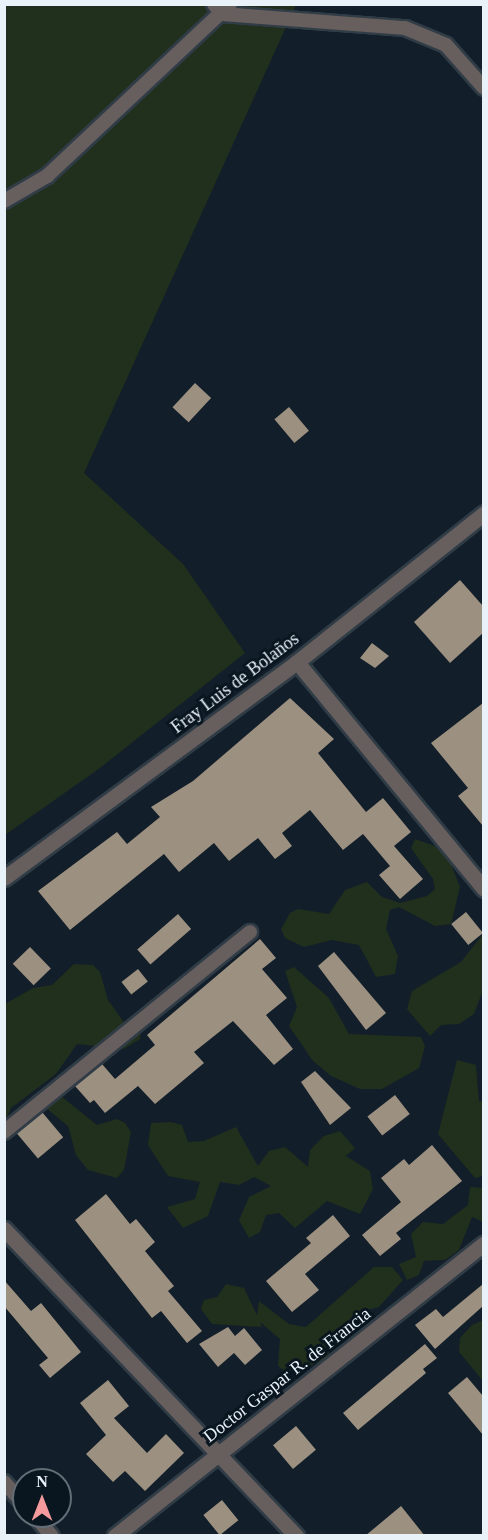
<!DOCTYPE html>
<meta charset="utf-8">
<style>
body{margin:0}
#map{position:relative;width:488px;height:1540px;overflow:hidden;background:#121e29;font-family:"Times New Roman",serif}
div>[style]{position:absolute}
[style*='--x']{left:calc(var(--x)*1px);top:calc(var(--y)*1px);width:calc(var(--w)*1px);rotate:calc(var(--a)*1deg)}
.green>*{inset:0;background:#212f1d}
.building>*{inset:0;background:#9c9080;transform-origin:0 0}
.roads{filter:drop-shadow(2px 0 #303c46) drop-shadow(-2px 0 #303c46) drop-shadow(0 2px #303c46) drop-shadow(0 -2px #303c46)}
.lane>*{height:14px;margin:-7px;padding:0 7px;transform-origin:7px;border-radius:7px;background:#675e5e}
.street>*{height:15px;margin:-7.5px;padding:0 7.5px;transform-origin:7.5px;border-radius:7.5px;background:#675e5e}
span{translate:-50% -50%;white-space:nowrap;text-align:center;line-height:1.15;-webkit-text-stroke:6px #09151f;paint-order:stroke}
.street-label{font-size:18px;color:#e9f1f9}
.frame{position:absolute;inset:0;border:6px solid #e9f1f9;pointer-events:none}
.north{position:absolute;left:12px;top:1468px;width:60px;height:60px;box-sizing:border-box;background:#09151f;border:2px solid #636d76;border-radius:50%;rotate:0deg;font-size:16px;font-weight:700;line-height:24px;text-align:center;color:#e9f1f9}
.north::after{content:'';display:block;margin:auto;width:21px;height:27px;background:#f59b9e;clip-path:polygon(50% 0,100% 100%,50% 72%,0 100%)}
</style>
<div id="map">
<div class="green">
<div style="clip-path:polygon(5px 5px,296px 5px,84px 473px,183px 564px,245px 653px,100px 768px,5px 835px)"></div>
<div style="clip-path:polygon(415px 839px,435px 846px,449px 859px,460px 887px,451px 924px,435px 926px,399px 907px,390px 910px,386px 929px,398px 956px,395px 974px,376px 977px,359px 945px,332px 940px,304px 947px,285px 938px,281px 929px,290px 913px,298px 909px,329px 914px,345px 890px,367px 882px,382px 897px,400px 903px,427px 896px,435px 889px,433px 879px,411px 848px)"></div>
<div style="clip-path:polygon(483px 934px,483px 990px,474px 1014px,459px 1024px,441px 1025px,430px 1036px,407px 1009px,412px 991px,461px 962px)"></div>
<div style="clip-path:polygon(74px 964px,93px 965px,100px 972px,108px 1000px,123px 1021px,141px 1030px,140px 1039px,124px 1049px,77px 1044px,56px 1074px,11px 1108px,5px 1122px,5px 1004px,33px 988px,52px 985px)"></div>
<div style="clip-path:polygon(294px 967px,329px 998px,349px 1034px,421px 1037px,425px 1046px,419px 1068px,382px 1089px,360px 1089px,331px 1076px,313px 1061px,289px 1026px,297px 1007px,285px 971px)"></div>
<div style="clip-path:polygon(457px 1060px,476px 1065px,479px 1101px,483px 1102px,483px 1176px,475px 1178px,438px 1134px)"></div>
<div style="clip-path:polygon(52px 1089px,97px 1125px,117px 1119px,125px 1123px,131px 1132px,124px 1170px,117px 1178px,88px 1170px,76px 1155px,68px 1126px,46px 1108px,29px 1104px,33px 1095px)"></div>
<div style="clip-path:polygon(171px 1122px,182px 1125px,188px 1142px,204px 1141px,236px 1127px,258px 1166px,269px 1151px,285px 1147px,308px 1167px,310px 1150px,324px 1136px,340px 1131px,355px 1148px,346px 1156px,370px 1171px,373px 1189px,360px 1214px,327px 1201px,295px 1228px,279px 1213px,266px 1215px,260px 1232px,249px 1238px,239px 1220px,249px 1197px,271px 1186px,254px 1177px,239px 1185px,220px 1182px,208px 1216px,183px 1228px,167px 1207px,195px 1199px,200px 1182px,168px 1176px,148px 1145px,151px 1123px)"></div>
<div style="clip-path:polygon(470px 1187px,483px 1188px,483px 1222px,472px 1217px,459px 1250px,445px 1260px,424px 1261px,419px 1275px,407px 1280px,399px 1264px,416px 1257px,411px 1234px,423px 1222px,443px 1224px,468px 1205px)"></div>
<div style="clip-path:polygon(374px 1267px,392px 1267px,403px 1280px,379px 1307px,360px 1312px,354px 1329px,345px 1333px,322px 1362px,286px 1372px,278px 1366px,280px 1339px,260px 1322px,262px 1327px,212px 1324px,201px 1309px,204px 1300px,217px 1297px,226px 1284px,244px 1288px,257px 1315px,259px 1301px,289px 1324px,306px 1327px)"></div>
<div style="clip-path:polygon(483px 1320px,484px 1320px,483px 1381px,459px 1352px,460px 1338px,472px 1325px)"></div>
</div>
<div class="building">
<div style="left:195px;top:383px;width:22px;height:33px;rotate:43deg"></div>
<div style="left:289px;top:407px;width:31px;height:19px;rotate:50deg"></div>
<div style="clip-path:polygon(460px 580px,483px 606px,483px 633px,450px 663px,414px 622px)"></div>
<div style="clip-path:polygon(372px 643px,389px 656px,375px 668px,360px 658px)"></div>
<div style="clip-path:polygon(290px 698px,334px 739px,318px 753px,366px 812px,383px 798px,411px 832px,394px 846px,423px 879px,400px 899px,379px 875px,390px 866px,363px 834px,343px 850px,310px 810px,282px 833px,292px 846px,275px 859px,258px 838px,229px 861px,214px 843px,179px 872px,164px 854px,70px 930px,38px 891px,117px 832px,127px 844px,160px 817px,151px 807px,193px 781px)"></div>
<div style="clip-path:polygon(483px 703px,483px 826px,458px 796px,468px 788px,431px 743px)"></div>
<div style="left:466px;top:912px;width:27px;height:19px;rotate:51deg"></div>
<div style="left:178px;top:914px;width:20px;height:54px;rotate:49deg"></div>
<div style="clip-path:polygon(260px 939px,276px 958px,262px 969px,287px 998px,266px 1015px,293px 1049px,274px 1065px,233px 1021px,194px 1052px,204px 1063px,155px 1104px,138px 1086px,105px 1113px,94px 1100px,90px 1103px,75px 1086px,102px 1064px,115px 1079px,155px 1045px,147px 1035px)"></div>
<div style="left:30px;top:947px;width:30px;height:24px;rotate:46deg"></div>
<div style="clip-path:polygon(334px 952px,386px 1013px,366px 1030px,318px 966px)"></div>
<div style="left:138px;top:969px;width:16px;height:21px;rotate:52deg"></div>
<div style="clip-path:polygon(315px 1071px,351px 1108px,330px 1125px,301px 1082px)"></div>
<div style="left:395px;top:1095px;width:24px;height:35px;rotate:52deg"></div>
<div style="left:42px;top:1112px;width:33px;height:33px;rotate:50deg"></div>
<div style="clip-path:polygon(432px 1145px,462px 1181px,396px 1233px,401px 1239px,380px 1256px,362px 1235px,401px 1202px,381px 1178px,404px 1159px,409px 1165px)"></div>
<div style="clip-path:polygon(106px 1194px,130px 1224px,136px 1219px,155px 1242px,145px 1251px,174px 1286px,168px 1291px,202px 1331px,187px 1343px,161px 1311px,152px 1318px,75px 1220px)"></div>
<div style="clip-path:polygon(333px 1215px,350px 1236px,305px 1274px,319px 1290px,292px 1312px,266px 1281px,311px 1243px,306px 1238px)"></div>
<div style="clip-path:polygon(4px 1280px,31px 1311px,41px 1303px,81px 1352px,50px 1378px,39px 1365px,48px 1358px,4px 1306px)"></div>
<div style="clip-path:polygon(483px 1284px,483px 1306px,435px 1349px,415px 1325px,436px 1309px,443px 1317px)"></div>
<div style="clip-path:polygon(228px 1327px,235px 1336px,244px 1328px,262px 1350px,245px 1365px,234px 1353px,218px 1367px,199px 1344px)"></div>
<div style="clip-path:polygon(425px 1344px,437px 1358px,423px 1369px,426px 1373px,358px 1430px,343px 1413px)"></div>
<div style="clip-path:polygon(467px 1377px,483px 1396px,483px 1435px,448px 1393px)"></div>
<div style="clip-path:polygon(108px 1380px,129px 1406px,114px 1418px,147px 1453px,166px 1434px,184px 1453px,145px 1491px,125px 1471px,113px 1482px,86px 1454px,106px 1435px,80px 1403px)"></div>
<div style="left:296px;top:1426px;width:31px;height:30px;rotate:50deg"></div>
<div style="left:222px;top:1500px;width:26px;height:24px;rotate:51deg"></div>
<div style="clip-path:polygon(401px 1506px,425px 1536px,365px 1536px)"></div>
</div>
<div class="roads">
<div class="lane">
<div style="--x:214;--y:4;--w:13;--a:51"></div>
<div style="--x:222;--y:14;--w:184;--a:4.4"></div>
<div style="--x:405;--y:28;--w:44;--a:22.5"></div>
<div style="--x:446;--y:45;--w:57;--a:48.5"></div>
<div style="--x:4;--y:201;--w:50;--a:-30.2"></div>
<div style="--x:47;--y:176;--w:251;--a:-43.2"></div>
<div style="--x:4;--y:1132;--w:317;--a:-39.1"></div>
<div style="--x:4;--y:1482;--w:30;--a:48"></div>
<div style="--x:35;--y:1516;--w:26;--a:50"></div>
</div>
<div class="street">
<div style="--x:297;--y:662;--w:294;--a:50.5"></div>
<div style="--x:4;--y:878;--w:364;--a:-36.4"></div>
<div style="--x:297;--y:662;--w:239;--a:-38.5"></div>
<div style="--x:4;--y:1229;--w:424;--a:46.4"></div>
<div style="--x:115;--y:1536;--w:471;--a:-38.4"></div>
</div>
</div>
<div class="street-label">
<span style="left:235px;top:683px;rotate:-37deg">Fray Luis de Bolaños</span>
<span style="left:287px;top:1375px;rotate:-38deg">Doctor Gaspar R. de Francia</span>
</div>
<div class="frame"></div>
<div class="north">N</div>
</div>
